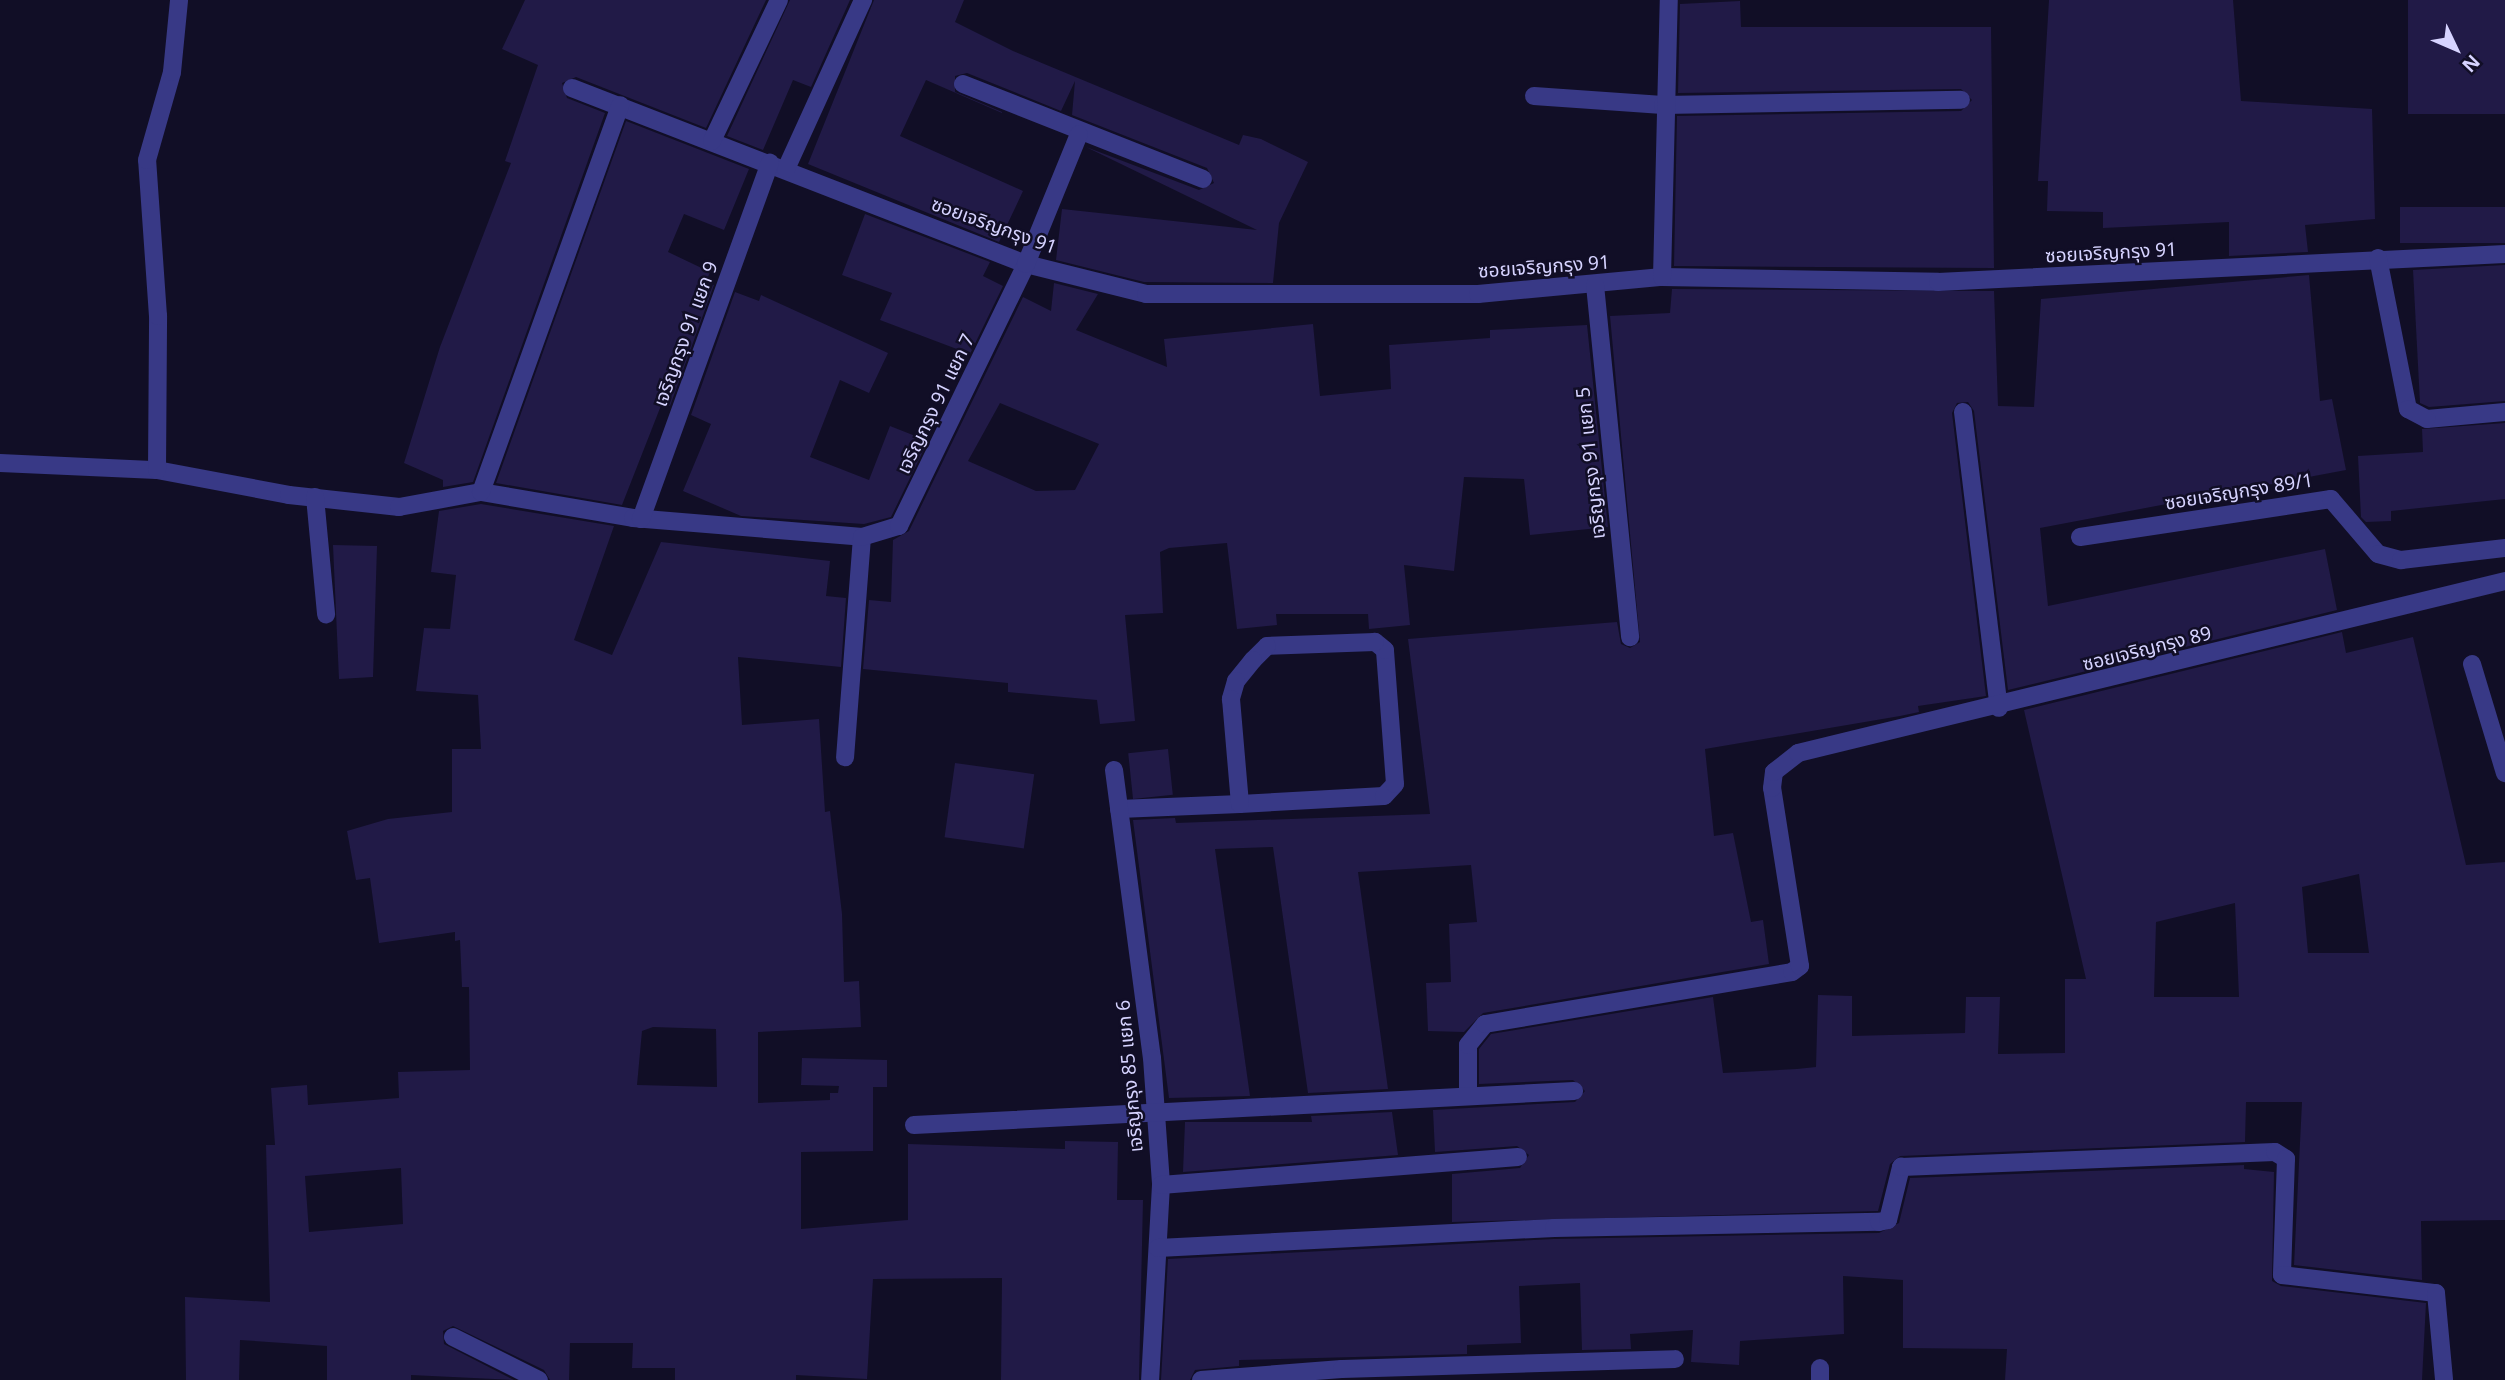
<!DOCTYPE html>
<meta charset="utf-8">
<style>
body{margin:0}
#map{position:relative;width:2505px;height:1380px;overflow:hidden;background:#110e26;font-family:"Noto Sans","Noto Sans Thai",sans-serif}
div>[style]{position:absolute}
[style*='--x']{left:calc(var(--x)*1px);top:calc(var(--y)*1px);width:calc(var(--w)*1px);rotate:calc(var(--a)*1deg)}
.building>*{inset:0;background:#211a47;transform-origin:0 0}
.service>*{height:18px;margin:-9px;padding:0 9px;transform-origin:9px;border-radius:9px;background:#383986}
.minor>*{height:18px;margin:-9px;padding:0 9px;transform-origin:9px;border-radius:9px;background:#383986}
span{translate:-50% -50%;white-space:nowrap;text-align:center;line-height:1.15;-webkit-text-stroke:5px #110e26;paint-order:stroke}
.street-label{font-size:19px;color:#d6d3ff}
.north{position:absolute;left:2421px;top:14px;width:70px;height:70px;-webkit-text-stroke:5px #110e26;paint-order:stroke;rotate:134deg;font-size:19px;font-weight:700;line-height:28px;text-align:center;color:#d6d3ff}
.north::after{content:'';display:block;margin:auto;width:24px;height:32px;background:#d6d3ff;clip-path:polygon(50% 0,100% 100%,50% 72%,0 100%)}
</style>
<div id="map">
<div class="building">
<div style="clip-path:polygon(525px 0,766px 0,706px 128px,576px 77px,562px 83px,567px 98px,605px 113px,473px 482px,443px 487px,443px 480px,404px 463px,440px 347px,511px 163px,505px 161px,538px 65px,502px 49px)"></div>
<div style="clip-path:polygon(790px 0,850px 0,811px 87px,793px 80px,763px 150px,727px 136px)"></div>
<div style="clip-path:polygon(874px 0,964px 0,955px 22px,1013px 51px,1239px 145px,1243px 135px,1261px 139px,1308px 162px,1279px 223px,1273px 283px,1144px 282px,1056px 260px,1062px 209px,1257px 230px,1086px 147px,1199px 190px,1214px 183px,1207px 168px,1072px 115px,1075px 81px,1061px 111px,967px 73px,955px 76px,955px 92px,1002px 112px,1002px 113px,926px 80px,900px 136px,1023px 191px,999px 242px,808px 164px)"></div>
<div style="clip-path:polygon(2049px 0,2233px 0,2241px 101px,2372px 109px,2375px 219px,2305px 225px,2308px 252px,2229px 256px,2229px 222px,2103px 228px,2103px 212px,2047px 211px,2048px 181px,2038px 181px)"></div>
<div style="left:2408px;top:0;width:97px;height:114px"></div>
<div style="clip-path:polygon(1740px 1px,1741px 27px,1991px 27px,1994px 268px,1674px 266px,1677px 116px,1961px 111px,1972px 100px,1961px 89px,1678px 93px,1680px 4px)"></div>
<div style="clip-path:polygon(626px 121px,749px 169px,724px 230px,684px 214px,668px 252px,710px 272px,706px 282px,714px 285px,670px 406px,662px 403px,622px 505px,496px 483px)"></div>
<div style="left:2505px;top:207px;width:36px;height:105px;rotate:90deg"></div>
<div style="clip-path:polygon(865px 214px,990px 262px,983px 276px,1003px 286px,970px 354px,880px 320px,892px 293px,842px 275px)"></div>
<div style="clip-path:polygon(2505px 265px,2505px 401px,2429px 407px,2420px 403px,2413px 270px)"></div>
<div style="clip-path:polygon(2309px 275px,2320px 401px,2332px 399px,2346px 470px,2040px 528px,2048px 606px,2325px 549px,2337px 610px,2008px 690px,1974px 411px,1968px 402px,1957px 403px,1952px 413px,1986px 696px,1918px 706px,1919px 712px,1900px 716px,1705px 749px,1714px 836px,1733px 833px,1751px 922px,1763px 920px,1769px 964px,1483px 1013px,1464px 1032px,1428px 1031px,1426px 983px,1451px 982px,1449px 924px,1477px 922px,1471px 865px,1358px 872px,1388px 1089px,1308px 1093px,1273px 847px,1215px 849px,1250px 1096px,1169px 1098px,1133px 820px,1175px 818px,1176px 823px,1430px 814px,1408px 639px,1617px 622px,1621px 644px,1630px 648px,1640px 642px,1610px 316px,1670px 313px,1672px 289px,1994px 291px,1998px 406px,2034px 407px,2041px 299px)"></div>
<div style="clip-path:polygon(evenodd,1054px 283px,1098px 294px,1076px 330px,1167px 367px,1164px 339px,1313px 324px,1320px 396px,1391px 389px,1389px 345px,1490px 338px,1490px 330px,1587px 325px,1608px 527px,1530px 535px,1524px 479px,1464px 477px,1454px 571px,1404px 565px,1410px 625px,1369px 629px,1368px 614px,1276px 614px,1277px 625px,1237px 629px,1227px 543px,1169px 548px,1160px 552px,1163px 613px,1125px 615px,1135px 721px,1100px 724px,1097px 700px,1008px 692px,1008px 683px,863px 669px,869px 600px,891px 602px,893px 540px,909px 531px,1023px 297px,1051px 311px,1054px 283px,1000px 403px,1099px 444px,1075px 490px,1036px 491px,968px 461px,1000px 403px)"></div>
<div style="clip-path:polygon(735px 292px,759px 301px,761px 295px,888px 353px,869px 393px,840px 380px,810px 457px,869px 480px,890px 426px,928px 441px,891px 517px,864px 524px,741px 516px,683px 491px,711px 424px,691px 415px)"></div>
<div style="clip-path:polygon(2505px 423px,2505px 499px,2391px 511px,2391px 521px,2366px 522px,2361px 517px,2358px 456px,2423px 452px,2422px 429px)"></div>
<div style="clip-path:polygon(evenodd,481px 504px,614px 526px,574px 640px,612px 655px,661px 542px,830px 561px,826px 596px,846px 598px,841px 667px,738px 657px,742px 725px,819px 719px,825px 812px,830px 811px,842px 914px,844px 982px,859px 981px,861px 1027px,758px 1032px,758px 1103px,830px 1100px,830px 1093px,838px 1093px,839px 1086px,801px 1085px,802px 1058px,887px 1060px,887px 1087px,873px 1087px,873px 1151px,801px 1152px,801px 1229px,908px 1220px,908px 1144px,1065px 1149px,1065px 1141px,1118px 1142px,1117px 1200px,1143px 1200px,1139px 1380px,1001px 1380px,1002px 1278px,873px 1279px,867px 1379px,796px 1375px,796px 1380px,675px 1380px,675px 1368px,632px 1368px,633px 1343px,570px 1343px,569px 1380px,550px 1380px,544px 1370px,453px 1326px,443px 1331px,444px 1344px,514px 1380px,411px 1375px,411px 1380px,327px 1380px,327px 1346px,240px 1340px,239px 1380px,186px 1380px,185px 1297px,270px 1302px,266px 1145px,275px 1145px,271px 1088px,307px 1085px,308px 1105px,399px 1098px,398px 1072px,470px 1070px,469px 987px,462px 987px,460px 940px,455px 941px,455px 932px,379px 943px,370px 878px,356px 880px,347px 831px,388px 819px,452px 812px,452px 749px,481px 749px,478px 695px,416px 691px,424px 628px,450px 629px,456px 575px,431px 572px,439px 511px,481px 504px,653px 1027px,716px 1029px,717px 1087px,637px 1085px,642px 1031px,653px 1027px,481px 504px,401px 1168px,403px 1224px,309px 1232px,305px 1176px,401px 1168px)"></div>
<div style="clip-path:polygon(333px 545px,377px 546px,373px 677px,339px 679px)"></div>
<div style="clip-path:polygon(evenodd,2342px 632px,2346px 653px,2413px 637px,2466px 865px,2505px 862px,2505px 1220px,2421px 1221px,2422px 1280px,2294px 1265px,2302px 1102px,2246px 1102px,2245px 1142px,1900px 1156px,1890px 1164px,1878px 1211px,1452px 1222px,1452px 1174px,1520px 1168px,1529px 1155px,1517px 1146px,1435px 1152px,1433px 1110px,1575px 1102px,1585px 1091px,1573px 1080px,1479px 1084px,1479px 1049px,1491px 1034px,1713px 997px,1723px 1073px,1797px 1069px,1816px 1067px,1818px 995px,1852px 996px,1852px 1036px,1965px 1033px,1966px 997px,2000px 997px,1998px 1054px,2065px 1053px,2065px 979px,2086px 979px,2024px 710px,2342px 632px,2359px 874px,2369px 953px,2308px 953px,2302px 887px,2359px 874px,2342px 632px,2235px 903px,2239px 997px,2154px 997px,2156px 922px,2235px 903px)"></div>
<div style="left:1168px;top:749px;width:46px;height:40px;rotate:84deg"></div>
<div style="left:955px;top:763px;width:80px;height:75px;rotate:8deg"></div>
<div style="clip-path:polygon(1392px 1112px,1398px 1155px,1183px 1172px,1185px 1122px,1312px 1122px,1311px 1116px)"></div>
<div style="clip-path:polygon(2244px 1165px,2244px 1169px,2274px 1172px,2272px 1281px,2281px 1286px,2426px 1303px,2422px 1380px,2005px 1380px,2007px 1349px,1903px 1348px,1903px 1280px,1843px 1276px,1844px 1334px,1740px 1341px,1739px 1365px,1691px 1362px,1693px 1330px,1630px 1334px,1631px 1349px,1582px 1350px,1580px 1283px,1519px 1286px,1521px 1343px,1467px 1345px,1467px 1354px,1239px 1360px,1239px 1366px,1195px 1370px,1190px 1380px,1161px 1380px,1168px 1259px,1554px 1239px,1879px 1233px,1899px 1223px,1910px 1178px)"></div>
</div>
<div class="service">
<div style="--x:2427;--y:419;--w:78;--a:-5.1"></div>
<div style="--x:2472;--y:664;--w:114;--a:73.2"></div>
<div style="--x:1119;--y:809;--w:121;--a:-2.4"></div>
<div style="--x:1240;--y:804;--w:144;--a:-3.2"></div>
<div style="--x:1384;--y:796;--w:16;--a:-47"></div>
<div style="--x:1395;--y:784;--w:134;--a:-94.3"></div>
<div style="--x:1385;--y:650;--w:13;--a:-141"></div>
<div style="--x:1375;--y:642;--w:108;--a:177.9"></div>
<div style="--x:1267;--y:646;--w:20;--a:135"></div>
<div style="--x:1253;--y:660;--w:27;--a:129"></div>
<div style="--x:1236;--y:681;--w:19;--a:106"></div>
<div style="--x:1231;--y:699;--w:105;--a:85.1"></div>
</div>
<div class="minor">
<div style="--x:963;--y:84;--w:258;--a:21.6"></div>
<div style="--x:572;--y:88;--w:487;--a:21.2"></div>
<div style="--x:1026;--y:264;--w:124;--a:14"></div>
<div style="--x:1146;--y:294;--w:332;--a:0"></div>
<div style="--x:1478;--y:294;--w:185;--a:-5.3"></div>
<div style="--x:1662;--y:277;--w:276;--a:1"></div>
<div style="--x:1938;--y:282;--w:568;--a:-2.83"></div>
<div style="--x:1534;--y:96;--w:129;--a:4"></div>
<div style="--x:1663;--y:105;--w:298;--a:-1"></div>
<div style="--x:712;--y:141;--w:156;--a:-64.6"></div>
<div style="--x:786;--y:169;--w:186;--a:-65.5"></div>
<div style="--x:2378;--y:258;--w:154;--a:78.8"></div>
<div style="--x:2408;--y:409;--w:21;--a:28"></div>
<div style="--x:1662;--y:277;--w:277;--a:-88.6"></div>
<div style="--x:1595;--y:285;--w:354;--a:84.3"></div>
<div style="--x:1963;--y:412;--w:298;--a:83.1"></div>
<div style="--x:0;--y:463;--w:157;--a:2.6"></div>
<div style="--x:157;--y:470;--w:134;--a:10.7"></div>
<div style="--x:289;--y:495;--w:111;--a:6.2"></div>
<div style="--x:399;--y:507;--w:83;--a:-10.4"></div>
<div style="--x:481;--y:492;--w:154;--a:9.7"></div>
<div style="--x:633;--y:518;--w:230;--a:4.7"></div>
<div style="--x:862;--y:537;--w:221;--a:94.4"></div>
<div style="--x:157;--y:470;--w:154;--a:-89.6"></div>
<div style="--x:158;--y:316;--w:156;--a:-94"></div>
<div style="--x:147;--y:160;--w:91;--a:-74.1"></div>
<div style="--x:172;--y:72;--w:72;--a:-84.4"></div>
<div style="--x:481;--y:492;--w:411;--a:-70.2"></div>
<div style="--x:315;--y:497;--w:118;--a:84.6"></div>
<div style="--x:641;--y:519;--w:379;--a:-70.1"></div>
<div style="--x:862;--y:537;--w:39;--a:-17"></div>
<div style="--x:899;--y:526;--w:291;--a:-64.1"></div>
<div style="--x:1026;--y:264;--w:140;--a:-67.8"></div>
<div style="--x:2080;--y:537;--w:254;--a:-8.6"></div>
<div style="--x:2331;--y:499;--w:72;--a:49.5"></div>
<div style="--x:2378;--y:554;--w:24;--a:15"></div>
<div style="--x:2401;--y:560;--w:105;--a:-6.6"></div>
<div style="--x:1114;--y:770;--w:290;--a:82.5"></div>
<div style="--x:1152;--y:1058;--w:127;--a:85.9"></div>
<div style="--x:1161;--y:1185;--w:195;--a:93.2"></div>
<div style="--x:1468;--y:1096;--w:51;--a:-90"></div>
<div style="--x:1468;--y:1045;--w:27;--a:-51"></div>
<div style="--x:1485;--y:1024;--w:311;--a:-9.6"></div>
<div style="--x:1792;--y:972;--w:10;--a:-37"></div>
<div style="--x:1800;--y:966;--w:180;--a:-98.9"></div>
<div style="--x:1772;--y:788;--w:16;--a:-83"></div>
<div style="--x:1774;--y:772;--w:31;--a:-38"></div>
<div style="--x:1798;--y:753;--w:728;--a:-13.67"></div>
<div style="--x:914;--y:1125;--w:661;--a:-2.95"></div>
<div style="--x:1161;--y:1185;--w:358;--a:-4.5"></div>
<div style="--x:1158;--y:1248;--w:397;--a:-2.9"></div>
<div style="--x:1554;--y:1228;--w:325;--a:-1.1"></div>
<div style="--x:1879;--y:1222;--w:9;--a:-13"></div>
<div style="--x:1888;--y:1220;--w:55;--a:-76.2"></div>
<div style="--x:1901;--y:1167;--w:374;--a:-2.3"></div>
<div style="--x:2275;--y:1152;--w:13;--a:32"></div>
<div style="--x:2286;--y:1159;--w:116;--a:92"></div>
<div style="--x:2282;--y:1275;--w:155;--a:6.7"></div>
<div style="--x:2436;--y:1293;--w:87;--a:84.7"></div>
<div style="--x:453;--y:1337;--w:96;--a:26.6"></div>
<div style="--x:1201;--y:1380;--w:141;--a:-4.5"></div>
<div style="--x:1342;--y:1369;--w:333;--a:-1.7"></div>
<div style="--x:1820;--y:1380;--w:12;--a:-90"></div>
</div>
<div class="street-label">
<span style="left:994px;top:226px;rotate:20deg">ซอยเจริญกรุง 91</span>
<span style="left:2111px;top:253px;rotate:-3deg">ซอยเจริญกรุง 91</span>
<span style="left:1544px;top:267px;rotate:-4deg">ซอยเจริญกรุง 91</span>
<span style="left:686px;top:334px;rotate:-70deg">เจริญกรุง 91 แยก 9</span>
<span style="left:936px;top:404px;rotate:-64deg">เจริญกรุง 91 แยก 7</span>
<span style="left:1591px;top:463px;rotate:-96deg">เจริญกรุง 91 แยก 5</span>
<span style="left:2239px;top:492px;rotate:-9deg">ซอยเจริญกรุง 89/1</span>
<span style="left:2147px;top:649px;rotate:-14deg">ซอยเจริญกรุง 89</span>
<span style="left:1130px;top:1076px;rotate:-95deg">เจริญกรุง 85 แยก 6</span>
</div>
<div class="north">N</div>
</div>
